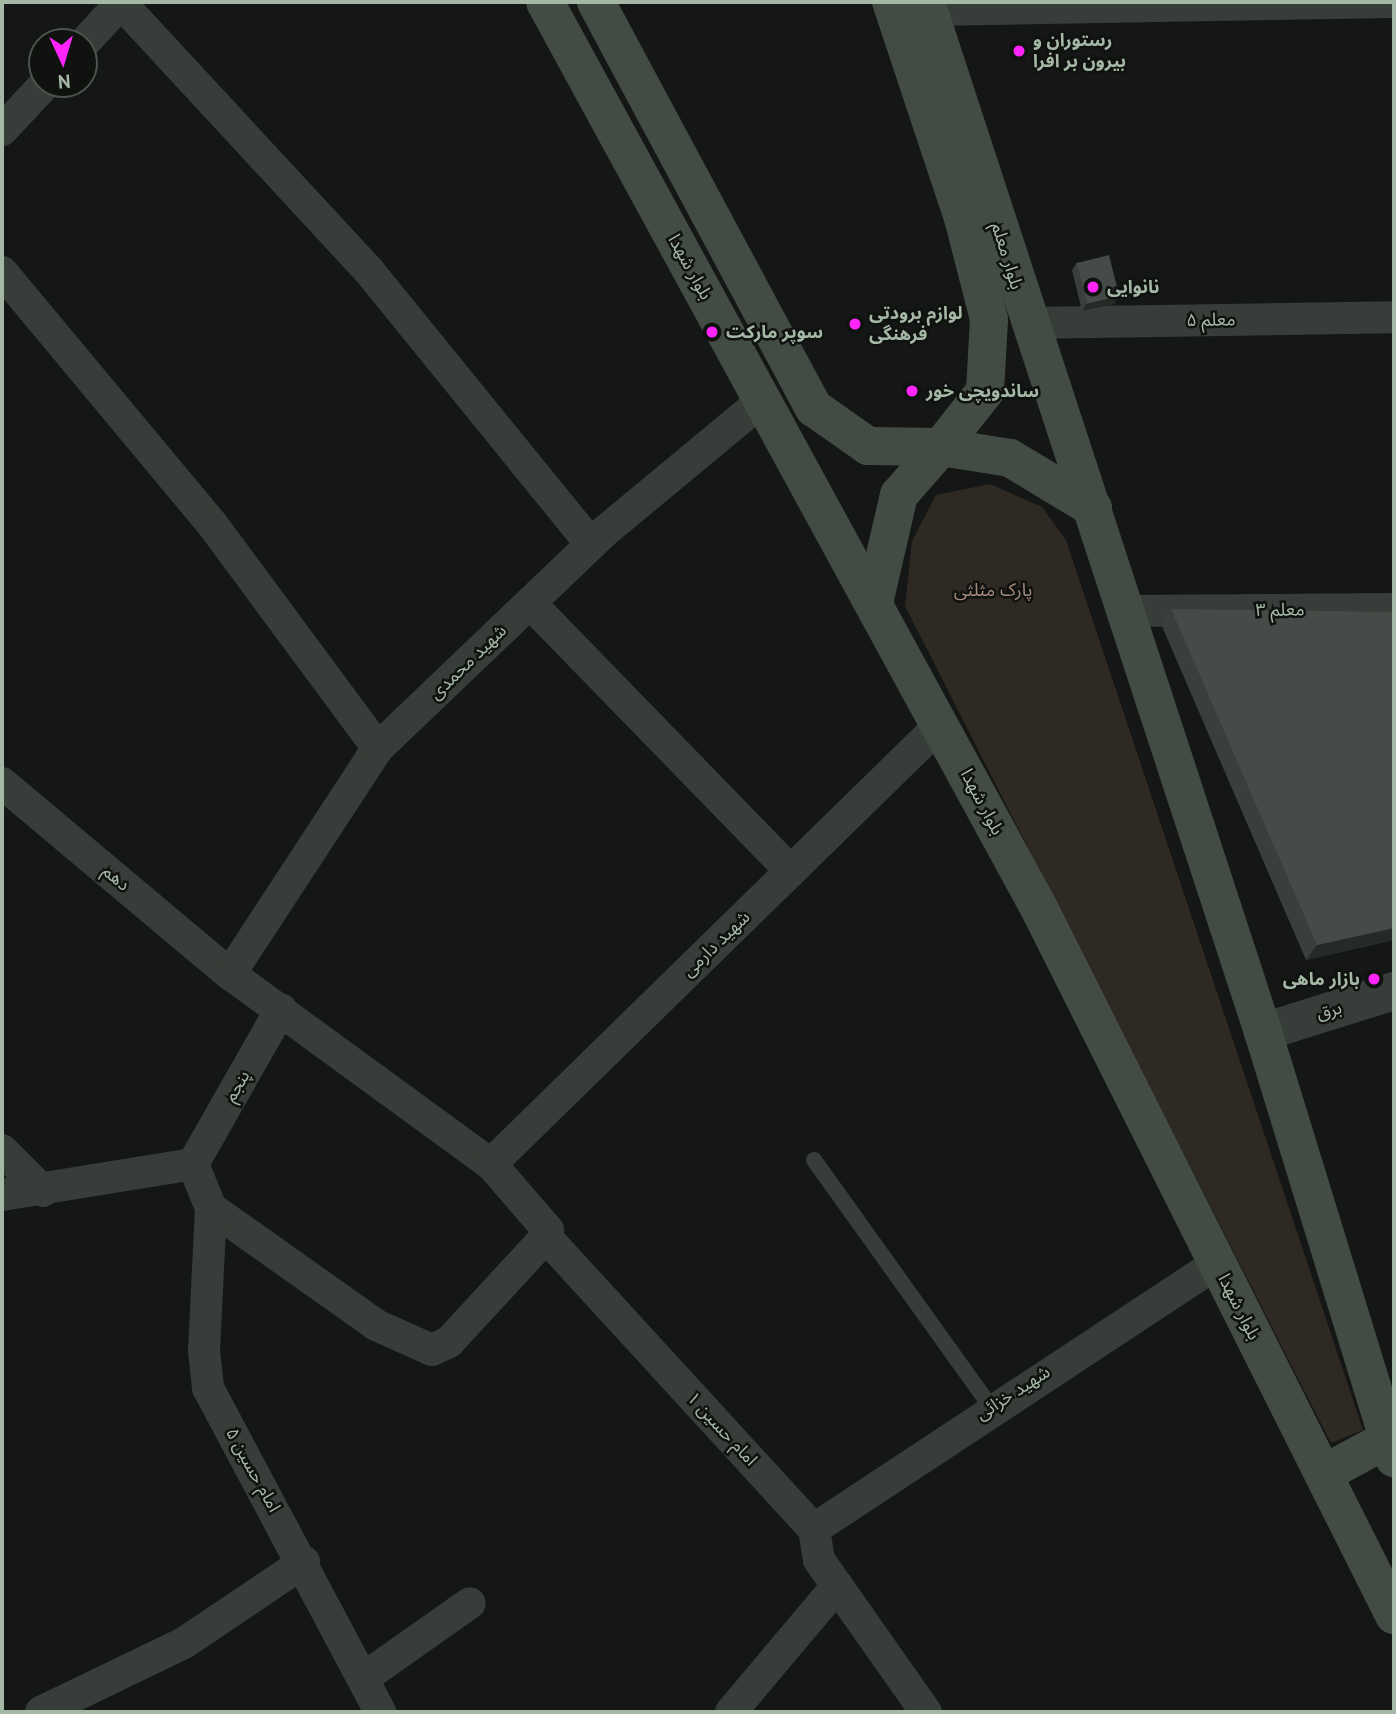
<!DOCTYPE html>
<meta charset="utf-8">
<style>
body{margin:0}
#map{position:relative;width:1396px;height:1714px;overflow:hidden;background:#141715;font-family:"PT Sans","Noto Sans Arabic",sans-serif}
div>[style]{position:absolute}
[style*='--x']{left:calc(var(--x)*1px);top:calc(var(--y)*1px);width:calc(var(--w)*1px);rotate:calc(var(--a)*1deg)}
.green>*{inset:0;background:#2f2924}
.service>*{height:16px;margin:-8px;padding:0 8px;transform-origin:8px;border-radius:8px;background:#373e39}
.minor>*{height:32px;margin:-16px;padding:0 16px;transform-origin:16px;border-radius:16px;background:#373e39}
.tertiary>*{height:38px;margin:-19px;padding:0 19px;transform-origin:19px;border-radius:19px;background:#373e39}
.secondary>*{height:38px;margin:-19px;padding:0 19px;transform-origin:19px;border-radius:19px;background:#434c44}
.wall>*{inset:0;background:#393f3b}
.shaded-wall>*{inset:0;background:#252a27}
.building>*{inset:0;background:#454c47;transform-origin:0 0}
.dots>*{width:19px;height:19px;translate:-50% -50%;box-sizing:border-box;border:4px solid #101210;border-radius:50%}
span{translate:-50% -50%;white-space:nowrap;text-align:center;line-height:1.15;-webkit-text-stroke:5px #101210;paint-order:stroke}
.poi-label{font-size:18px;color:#a5b8a6;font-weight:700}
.left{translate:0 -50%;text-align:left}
.right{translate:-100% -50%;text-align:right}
.street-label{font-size:18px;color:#a5b8a6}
.park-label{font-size:18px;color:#a58c7b}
.frame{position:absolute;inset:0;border:4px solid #a5b8a6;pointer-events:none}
.north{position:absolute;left:28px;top:28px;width:70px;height:70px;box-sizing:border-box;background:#101210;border:2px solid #4c544c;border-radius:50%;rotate:176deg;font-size:19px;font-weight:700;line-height:28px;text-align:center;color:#a5b8a6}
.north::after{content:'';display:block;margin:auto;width:24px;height:32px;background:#ff24fa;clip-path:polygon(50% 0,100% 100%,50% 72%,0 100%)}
</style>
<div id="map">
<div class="green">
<div style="clip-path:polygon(990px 484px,1042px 507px,1066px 540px,1363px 1430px,1331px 1443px,905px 606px,912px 541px,936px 495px)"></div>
</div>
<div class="service">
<div style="--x:814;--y:1160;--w:304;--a:54.4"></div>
</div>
<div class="minor">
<div style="--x:120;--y:2;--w:367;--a:47.2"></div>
<div style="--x:369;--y:271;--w:352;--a:50.9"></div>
<div style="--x:929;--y:10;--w:465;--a:-1"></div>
<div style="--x:84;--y:43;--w:56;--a:-47.2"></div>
<div style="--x:2;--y:130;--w:63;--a:-46.9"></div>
<div style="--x:2;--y:272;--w:328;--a:50.2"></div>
<div style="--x:212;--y:524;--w:279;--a:53.5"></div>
<div style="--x:1028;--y:323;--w:366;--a:-0.9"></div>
<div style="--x:530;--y:603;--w:374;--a:45.8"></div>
<div style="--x:1124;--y:611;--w:270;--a:-0.4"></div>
<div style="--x:2;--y:783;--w:297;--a:40"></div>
<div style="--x:230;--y:974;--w:323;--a:36.1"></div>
<div style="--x:491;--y:1164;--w:87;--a:49.2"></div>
<div style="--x:548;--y:1230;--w:7;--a:106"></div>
<div style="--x:546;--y:1237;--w:396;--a:47.5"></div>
<div style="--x:814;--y:1529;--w:31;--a:81"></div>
<div style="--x:819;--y:1560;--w:186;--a:54.9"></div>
<div style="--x:230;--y:974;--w:270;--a:-56.8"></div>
<div style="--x:378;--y:748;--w:313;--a:-43.7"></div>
<div style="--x:604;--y:532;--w:207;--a:-39.7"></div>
<div style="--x:2;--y:1150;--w:58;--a:45"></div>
<div style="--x:193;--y:1164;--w:48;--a:67.8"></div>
<div style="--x:211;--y:1208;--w:202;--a:35.3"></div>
<div style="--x:376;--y:1325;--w:61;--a:24.1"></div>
<div style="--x:432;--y:1350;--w:19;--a:-25"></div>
<div style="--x:449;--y:1342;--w:143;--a:-47.3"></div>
<div style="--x:193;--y:1164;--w:178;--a:-60.4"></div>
<div style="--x:491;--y:1164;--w:628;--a:-44.35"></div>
<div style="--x:2;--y:1195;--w:193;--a:-9.2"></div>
<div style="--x:211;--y:1208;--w:142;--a:92.8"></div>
<div style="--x:204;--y:1350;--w:38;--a:84"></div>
<div style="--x:208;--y:1388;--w:367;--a:62"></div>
<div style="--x:814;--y:1529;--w:483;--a:-33.4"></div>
<div style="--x:365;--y:1677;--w:128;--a:-35.2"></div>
<div style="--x:41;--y:1712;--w:159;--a:-25.8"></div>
<div style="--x:184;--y:1643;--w:145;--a:-34"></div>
<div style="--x:731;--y:1712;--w:165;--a:-49.9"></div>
</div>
<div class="tertiary">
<div style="--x:1263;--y:1032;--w:137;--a:-17.4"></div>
</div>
<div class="secondary">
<div style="--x:545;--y:2;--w:1034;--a:61.4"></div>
<div style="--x:1040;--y:910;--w:789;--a:63.34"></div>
<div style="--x:596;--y:2;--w:461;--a:61.8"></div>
<div style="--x:814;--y:408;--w:66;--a:35.1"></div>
<div style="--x:868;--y:446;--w:73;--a:0.8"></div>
<div style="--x:941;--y:447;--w:71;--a:-51.8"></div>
<div style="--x:985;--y:391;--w:72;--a:-86.8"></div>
<div style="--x:989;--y:319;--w:104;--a:-104.4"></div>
<div style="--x:963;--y:218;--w:228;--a:-108.4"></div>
<div style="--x:926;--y:2;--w:1084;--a:71.88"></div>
<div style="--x:1263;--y:1032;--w:446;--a:72.9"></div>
<div style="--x:874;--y:603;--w:111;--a:-77"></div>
<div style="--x:899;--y:495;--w:64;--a:-48.8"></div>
<div style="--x:941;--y:447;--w:70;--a:9.1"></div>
<div style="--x:1010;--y:458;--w:97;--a:31.1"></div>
<div style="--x:1325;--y:1473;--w:69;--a:-28.4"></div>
</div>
<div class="wall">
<div style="clip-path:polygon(1077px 262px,1119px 296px,1114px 304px,1082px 311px,1072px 270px)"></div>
<div style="clip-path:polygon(1171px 609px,1394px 940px,1306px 960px,1161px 624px)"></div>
</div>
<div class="shaded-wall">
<div style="clip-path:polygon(1119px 296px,1114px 304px,1082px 311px,1087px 303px)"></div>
<div style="clip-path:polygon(1394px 928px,1394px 940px,1306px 960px,1317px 945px)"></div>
</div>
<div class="building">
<div style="left:1109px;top:255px;width:42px;height:33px;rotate:76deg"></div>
<div style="clip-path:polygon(1171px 609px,1394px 612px,1394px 928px,1317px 945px)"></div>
</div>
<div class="dots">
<div style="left:1019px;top:51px;background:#ff24fa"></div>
<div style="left:1093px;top:287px;background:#ff24fa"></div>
<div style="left:855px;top:324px;background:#ff24fa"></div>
<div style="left:712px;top:332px;background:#ff24fa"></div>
<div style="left:912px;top:391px;background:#ff24fa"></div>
<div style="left:1374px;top:979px;background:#ff24fa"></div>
</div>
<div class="poi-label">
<span class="left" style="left:1033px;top:51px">رستوران و<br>بيرون بر افرا</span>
<span class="left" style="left:1107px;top:287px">نانوایی</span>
<span class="left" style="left:869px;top:324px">لوازم برودتی<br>فرهنگی</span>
<span class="left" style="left:726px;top:332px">سوپر مارکت</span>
<span class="left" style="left:926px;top:391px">ساندویچی خور</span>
<span class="right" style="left:1360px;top:979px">بازار ماهی</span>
</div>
<div class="street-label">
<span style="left:1007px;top:256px;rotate:73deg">بلوار معلم</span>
<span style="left:690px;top:267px;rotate:61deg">بلوار شهدا</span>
<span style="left:1211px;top:320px;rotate:-1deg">معلم ۵</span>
<span style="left:1280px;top:610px;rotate:-1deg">معلم ۳</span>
<span style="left:468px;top:662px;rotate:-44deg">شهید محمدی</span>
<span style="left:982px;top:802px;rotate:62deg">بلوار شهدا</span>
<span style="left:116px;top:878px;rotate:40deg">دهم</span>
<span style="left:716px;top:944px;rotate:-44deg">شهید دارمی</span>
<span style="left:1329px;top:1011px;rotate:-17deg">برق</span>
<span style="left:237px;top:1086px;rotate:-60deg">پنجم</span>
<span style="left:1239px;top:1307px;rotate:63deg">بلوار شهدا</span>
<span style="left:1013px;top:1393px;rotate:-33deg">شهید خزائی</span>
<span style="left:722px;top:1429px;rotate:47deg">امام حسین ۱</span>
<span style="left:253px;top:1470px;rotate:61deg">امام حسین ۵</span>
</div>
<div class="park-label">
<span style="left:993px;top:590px">پارک مثلثی</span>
</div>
<div class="frame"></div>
<div class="north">N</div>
</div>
